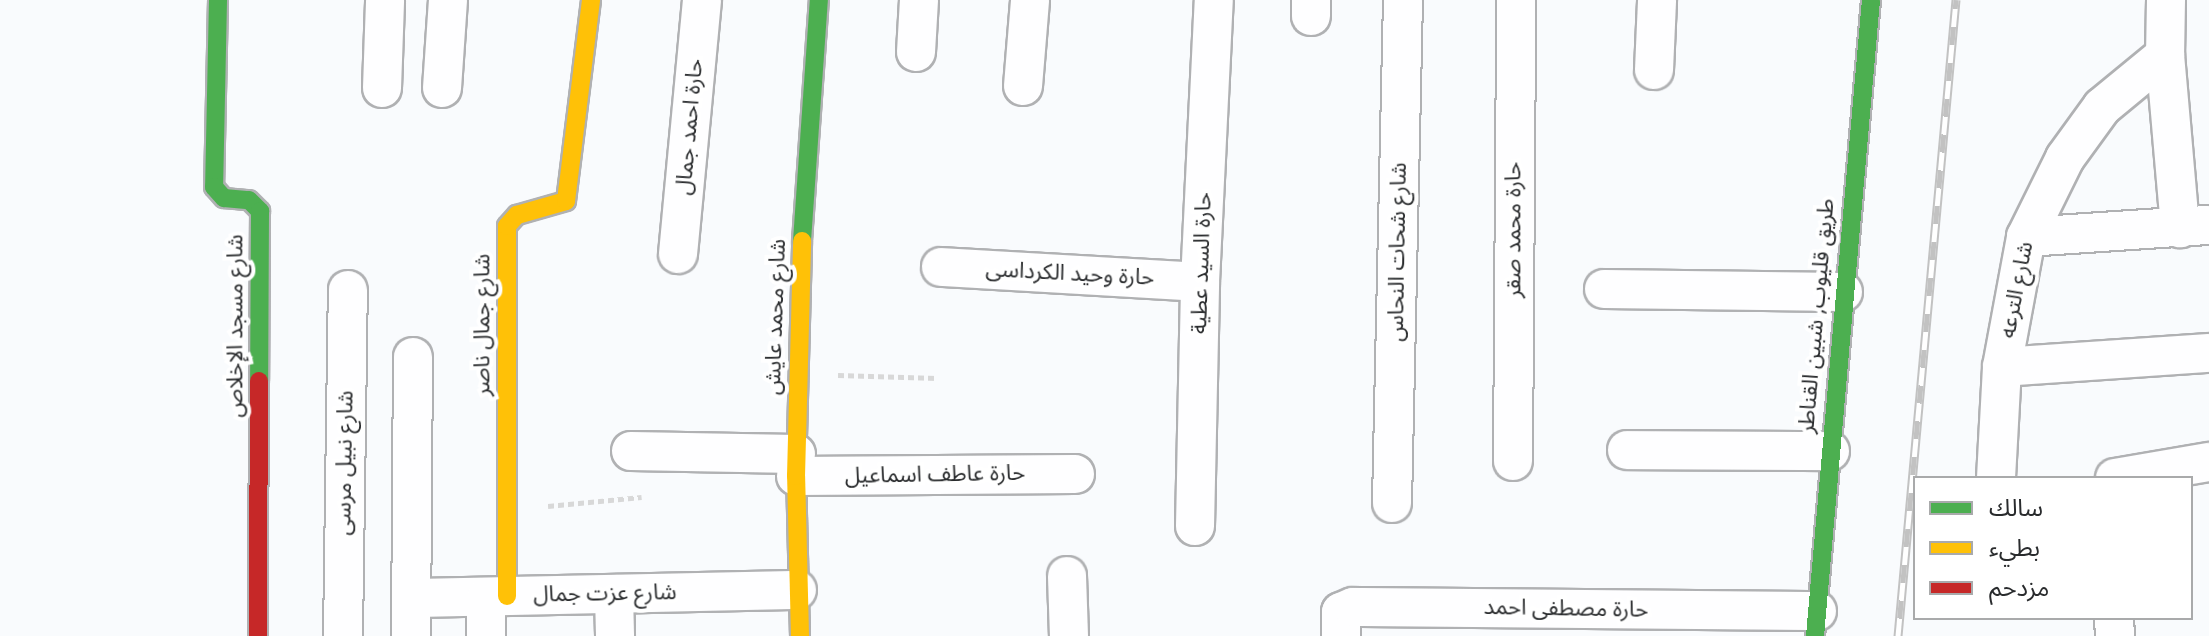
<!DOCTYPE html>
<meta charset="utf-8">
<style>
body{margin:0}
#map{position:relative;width:2209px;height:636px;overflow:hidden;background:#f9fbfd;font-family:Georgia,"Noto Sans Arabic",serif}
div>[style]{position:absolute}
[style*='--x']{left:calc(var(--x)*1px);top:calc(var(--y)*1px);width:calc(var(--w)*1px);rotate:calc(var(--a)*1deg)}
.path>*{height:5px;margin-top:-2.5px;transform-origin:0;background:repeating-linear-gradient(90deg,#d8d8d8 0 6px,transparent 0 10px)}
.roads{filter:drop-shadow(2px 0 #b0b1b3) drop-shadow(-2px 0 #b0b1b3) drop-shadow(0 2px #b0b1b3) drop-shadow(0 -2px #b0b1b3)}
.street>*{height:38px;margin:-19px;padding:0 19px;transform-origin:19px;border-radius:19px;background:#fefeff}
.fast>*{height:18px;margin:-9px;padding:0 9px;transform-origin:9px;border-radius:9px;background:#4caf50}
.slow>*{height:18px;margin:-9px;padding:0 9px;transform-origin:9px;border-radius:9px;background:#ffc107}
.jam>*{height:18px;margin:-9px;padding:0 9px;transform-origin:9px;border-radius:9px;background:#c62828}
.rail>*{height:9px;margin-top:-4.5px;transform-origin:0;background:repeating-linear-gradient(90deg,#fff 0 18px,#c2c2c2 0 36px);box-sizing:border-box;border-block:2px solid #c2c2c2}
span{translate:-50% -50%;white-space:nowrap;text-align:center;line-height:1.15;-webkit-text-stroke:8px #fff;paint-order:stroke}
.street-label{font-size:22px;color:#292b2d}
.legend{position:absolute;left:1913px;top:476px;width:280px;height:144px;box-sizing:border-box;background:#fff;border:2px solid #a9aaab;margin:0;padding:10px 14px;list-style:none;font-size:24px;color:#292b2d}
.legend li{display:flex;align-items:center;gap:16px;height:40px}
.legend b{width:40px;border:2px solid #a9aaab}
</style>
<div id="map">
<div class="path">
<div style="--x:838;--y:375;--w:99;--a:1.7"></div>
<div style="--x:548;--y:506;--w:94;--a:-5.5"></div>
</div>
<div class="roads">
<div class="street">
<div style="--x:2166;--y:0;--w:55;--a:91"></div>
<div style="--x:2165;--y:55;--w:174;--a:85"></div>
<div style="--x:1311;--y:16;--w:16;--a:-90"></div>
<div style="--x:916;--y:52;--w:52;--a:-86.7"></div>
<div style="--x:1654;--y:70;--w:70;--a:-87.5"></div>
<div style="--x:1023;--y:86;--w:86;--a:-85.3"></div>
<div style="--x:382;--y:88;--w:88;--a:-88"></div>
<div style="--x:442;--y:88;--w:88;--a:-86.1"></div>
<div style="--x:2026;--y:237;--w:183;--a:-3.8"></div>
<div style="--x:678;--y:254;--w:255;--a:-84.6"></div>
<div style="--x:941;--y:267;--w:259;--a:3.3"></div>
<div style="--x:1604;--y:289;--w:239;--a:0.7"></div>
<div style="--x:2002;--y:367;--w:207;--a:-3.9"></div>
<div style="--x:1627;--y:450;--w:203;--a:0.3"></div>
<div style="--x:631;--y:451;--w:165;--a:1"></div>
<div style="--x:1513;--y:461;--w:461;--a:-89.6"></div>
<div style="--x:796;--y:476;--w:279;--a:-0.4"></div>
<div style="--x:1996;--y:478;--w:111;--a:-86.9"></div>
<div style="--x:2002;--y:367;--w:132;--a:-79.5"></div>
<div style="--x:2026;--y:237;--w:88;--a:-63.7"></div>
<div style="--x:2065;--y:158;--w:63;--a:-54"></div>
<div style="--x:2102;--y:107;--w:82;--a:-39.5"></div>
<div style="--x:2115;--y:478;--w:95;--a:-9.7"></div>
<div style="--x:1392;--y:503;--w:503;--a:-88.75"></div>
<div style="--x:1195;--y:526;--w:244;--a:-88.8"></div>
<div style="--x:1200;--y:282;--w:282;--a:-87.2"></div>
<div style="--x:1067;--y:576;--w:60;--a:88.1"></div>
<div style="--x:614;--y:594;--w:42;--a:88.6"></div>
<div style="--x:412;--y:598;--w:385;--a:-1.2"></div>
<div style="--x:2114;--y:618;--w:18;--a:87"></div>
<div style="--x:343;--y:636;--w:346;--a:-89.2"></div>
<div style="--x:411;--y:636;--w:279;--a:-89.6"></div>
<div style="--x:486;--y:636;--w:39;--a:-89"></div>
<div style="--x:1341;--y:636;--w:24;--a:-90"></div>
<div style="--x:1341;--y:612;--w:13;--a:-23"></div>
<div style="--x:1353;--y:607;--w:464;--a:0.5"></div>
</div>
<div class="fast">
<div style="--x:218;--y:0;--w:187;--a:91.2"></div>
<div style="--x:214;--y:187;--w:15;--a:48"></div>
<div style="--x:224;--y:198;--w:25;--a:5"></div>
<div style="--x:249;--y:200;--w:16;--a:45"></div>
<div style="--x:260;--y:211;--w:170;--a:90.3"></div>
<div style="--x:802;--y:241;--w:242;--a:-86"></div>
<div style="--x:1815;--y:636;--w:638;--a:-84.97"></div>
</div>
<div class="slow">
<div style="--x:507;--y:596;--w:370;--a:-90"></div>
<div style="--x:507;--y:226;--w:15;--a:-48"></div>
<div style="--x:517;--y:215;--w:51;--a:-15.9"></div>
<div style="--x:566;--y:201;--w:203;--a:-82.9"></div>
<div style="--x:800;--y:636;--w:160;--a:-91.4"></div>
<div style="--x:796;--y:476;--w:235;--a:-88.5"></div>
</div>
<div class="jam">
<div style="--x:258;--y:636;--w:255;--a:-89.8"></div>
</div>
</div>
<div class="rail">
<div style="--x:1898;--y:636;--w:639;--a:-84.79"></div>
</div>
<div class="street-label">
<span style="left:690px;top:127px;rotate:-85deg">حارة احمد جمال</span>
<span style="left:1514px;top:230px;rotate:-90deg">حارة محمد صقر</span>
<span style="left:1398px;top:252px;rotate:-89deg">شارع شحات النحاس</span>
<span style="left:1202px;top:263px;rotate:-88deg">حارة السيد عطية</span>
<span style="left:1070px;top:274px;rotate:3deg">حارة وحيد الكرداسى</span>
<span style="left:2017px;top:290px;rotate:-79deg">شارع الترعه</span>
<span style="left:1817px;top:316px;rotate:-85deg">طريق قليوب, شبين القناطر</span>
<span style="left:776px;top:317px;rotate:-88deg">شارع محمد عايش</span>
<span style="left:483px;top:325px;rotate:-90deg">شارع جمال ناصر</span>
<span style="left:236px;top:326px;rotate:-90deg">شارع مسجد الإخلاص</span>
<span style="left:345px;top:463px;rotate:-89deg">شارع نبيل مرسى</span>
<span style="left:935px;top:475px;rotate:-1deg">حارة عاطف اسماعيل</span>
<span style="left:605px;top:594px;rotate:-1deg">شارع عزت جمال</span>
<span style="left:1566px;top:609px;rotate:1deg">حارة مصطفى احمد</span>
</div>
<ul class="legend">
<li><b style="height:10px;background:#4caf50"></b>سالك</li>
<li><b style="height:10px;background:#ffc107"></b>بطيء</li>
<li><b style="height:10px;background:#c62828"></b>مزدحم</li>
</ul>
</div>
